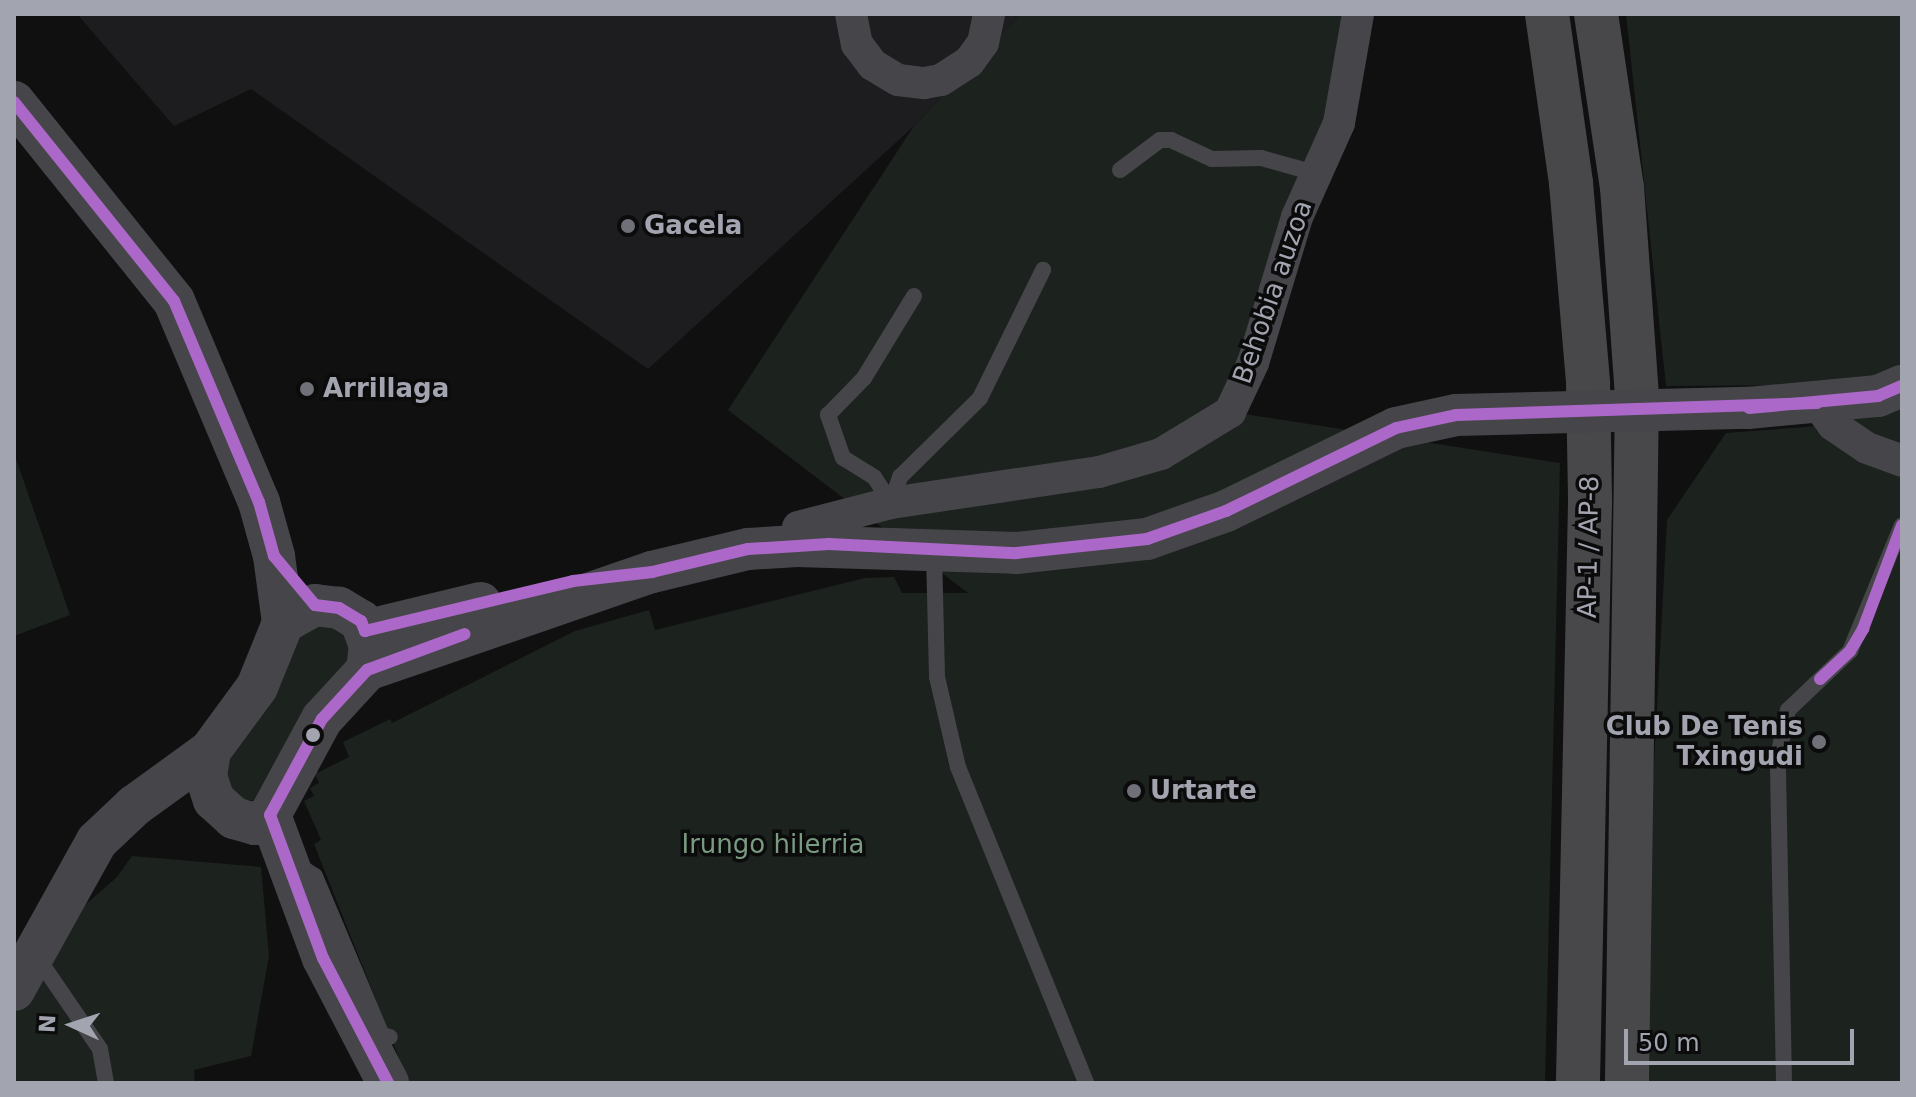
<!DOCTYPE html>
<style>
body{margin:0}
#map{position:relative;width:1916px;height:1097px;overflow:hidden;background:#101011;font-family:"DejaVu Sans",sans-serif}
div>[style]{position:absolute}
[style*='--x']{left:calc(var(--x)*1px);top:calc(var(--y)*1px);width:calc(var(--w)*1px);rotate:calc(var(--a)*1deg)}
.built>*{inset:0;background:#1d1d1f}
.green>*{inset:0;background:#1c221e}
.service>*{height:16px;margin:-8px;padding:0 8px;transform-origin:8px;border-radius:8px;background:#46464a}
.minor>*{height:32px;margin:-16px;padding:0 16px;transform-origin:16px;border-radius:16px;background:#46464a}
.tertiary>*{height:42px;margin:-21px;padding:0 21px;transform-origin:21px;border-radius:21px;background:#46464a}
.motorway>*{height:44px;margin:-22px;padding:0 22px;transform-origin:22px;border-radius:22px;background:#48484b}
.tertiary-bridge>*{height:42px;margin:-21px;padding:0 21px;transform-origin:21px;border-radius:21px;background:#46464a}
.bus-1>*{height:12px;margin:-6px;padding:0 6px;transform-origin:6px;border-radius:6px;background:#ac68c9}
.dots>*{width:22px;height:22px;translate:-50% -50%;box-sizing:border-box;border:4px solid #0b0b0c;border-radius:50%}
span{translate:-50% -50%;white-space:nowrap;text-align:center;line-height:1.15;-webkit-text-stroke:7px #0b0b0c;paint-order:stroke}
.poi-label{font-size:26px;color:#a2a4b0;font-weight:700}
.left{translate:0 -50%;text-align:left}
.right{translate:-100% -50%;text-align:right}
.street-label{font-size:26px;color:#a2a4b0}
.park-label{font-size:26px;color:#7a9a81}
.frame{position:absolute;inset:0;border:16px solid #a2a4b0;pointer-events:none}
.north{position:absolute;left:32px;top:985px;width:80px;height:80px;-webkit-text-stroke:6px #0b0b0c;paint-order:stroke;rotate:273deg;font-size:22px;font-weight:700;line-height:32px;text-align:center;color:#a2a4b0}
.north::after{content:'';display:block;margin:auto;width:28px;height:36px;background:#a2a4b0;clip-path:polygon(50% 0,100% 100%,50% 72%,0 100%)}
.scale{position:absolute;left:1624px;top:1029px;width:230px;height:36px;box-sizing:border-box;border:4px solid #a2a4b0;border-top:0;padding-left:10px;font-size:24px;line-height:28px;white-space:nowrap;color:#a2a4b0;-webkit-text-stroke:6px #0b0b0c;paint-order:stroke}
</style>
<div id="map">
<div class="built">
<div style="clip-path:polygon(77px 14px,1021px 14px,914px 126px,648px 369px,251px 89px,174px 126px)"></div>
</div>
<div class="green">
<div style="clip-path:polygon(1021px 14px,1358px 14px,1231px 412px,1560px 463px,1545px 1083px,409px 1083px,314px 844px,321px 840px,304px 801px,314px 796px,310px 788px,319px 783px,315px 774px,349px 757px,343px 742px,390px 719px,392px 723px,575px 631px,649px 610px,655px 630px,865px 578px,894px 577px,902px 593px,968px 593px,728px 410px,914px 126px)"></div>
<div style="clip-path:polygon(1626px 14px,1902px 14px,1902px 1083px,1637px 1083px,1667px 520px,1726px 433px,1832px 425px,1808px 385px,1666px 386px)"></div>
<div style="clip-path:polygon(14px 453px,70px 615px,14px 636px)"></div>
<div style="clip-path:polygon(344px 626px,354px 651px,259px 799px,245px 801px,225px 783px,230px 759px,297px 636px,308px 627px)"></div>
<div style="clip-path:polygon(132px 856px,261px 867px,269px 956px,251px 1056px,194px 1070px,195px 1083px,14px 1083px,14px 987px,39px 945px,117px 877px)"></div>
</div>
<div class="service">
<div style="--x:1120;--y:170;--w:50;--a:-36.9"></div>
<div style="--x:1160;--y:140;--w:11;--a:0"></div>
<div style="--x:1171;--y:140;--w:45;--a:24.9"></div>
<div style="--x:1212;--y:159;--w:49;--a:-1.2"></div>
<div style="--x:1261;--y:158;--w:56;--a:15.5"></div>
<div style="--x:891;--y:503;--w:28;--a:-71"></div>
<div style="--x:900;--y:477;--w:112;--a:-44.6"></div>
<div style="--x:980;--y:398;--w:143;--a:-63.8"></div>
<div style="--x:891;--y:503;--w:31;--a:-123"></div>
<div style="--x:874;--y:477;--w:36;--a:-148"></div>
<div style="--x:843;--y:458;--w:46;--a:-109.2"></div>
<div style="--x:828;--y:415;--w:52;--a:-45.8"></div>
<div style="--x:864;--y:378;--w:96;--a:-58.6"></div>
<div style="--x:934;--y:553;--w:124;--a:88.6"></div>
<div style="--x:937;--y:677;--w:92;--a:76.9"></div>
<div style="--x:958;--y:767;--w:341;--a:67.9"></div>
<div style="--x:298;--y:865;--w:20;--a:33"></div>
<div style="--x:315;--y:876;--w:173;--a:67.2"></div>
<div style="--x:382;--y:1035;--w:8;--a:14"></div>
<div style="--x:35;--y:954;--w:115;--a:55.6"></div>
<div style="--x:100;--y:1049;--w:35;--a:80"></div>
<div style="--x:1784;--y:1083;--w:327;--a:-91.1"></div>
<div style="--x:1778;--y:756;--w:47;--a:-77.7"></div>
<div style="--x:1788;--y:710;--w:86;--a:-43.6"></div>
<div style="--x:1850;--y:651;--w:136;--a:-67.6"></div>
</div>
<div class="minor">
<div style="--x:851;--y:14;--w:31;--a:79"></div>
<div style="--x:857;--y:44;--w:26;--a:53"></div>
<div style="--x:873;--y:65;--w:29;--a:31"></div>
<div style="--x:898;--y:80;--w:26;--a:7"></div>
<div style="--x:924;--y:83;--w:17;--a:-10"></div>
<div style="--x:941;--y:80;--w:33;--a:-33"></div>
<div style="--x:969;--y:62;--w:24;--a:-54"></div>
<div style="--x:983;--y:43;--w:30;--a:-78"></div>
<div style="--x:1817;--y:403;--w:27;--a:54"></div>
<div style="--x:1833;--y:425;--w:41;--a:34.1"></div>
<div style="--x:1867;--y:448;--w:37;--a:20"></div>
<div style="--x:798;--y:527;--w:96;--a:-14.5"></div>
<div style="--x:891;--y:503;--w:210;--a:-8.5"></div>
<div style="--x:1099;--y:472;--w:65;--a:-16.2"></div>
<div style="--x:1161;--y:454;--w:81;--a:-31.3"></div>
<div style="--x:1230;--y:412;--w:54;--a:-64.9"></div>
<div style="--x:1253;--y:363;--w:152;--a:-73.2"></div>
<div style="--x:1297;--y:217;--w:103;--a:-65.9"></div>
<div style="--x:1339;--y:123;--w:111;--a:-80.1"></div>
</div>
<div class="tertiary">
<div style="--x:14;--y:102;--w:255;--a:51.2"></div>
<div style="--x:174;--y:301;--w:218;--a:67.1"></div>
<div style="--x:259;--y:502;--w:56;--a:74.5"></div>
<div style="--x:274;--y:556;--w:68;--a:82.3"></div>
<div style="--x:1748;--y:408;--w:131;--a:-5.3"></div>
<div style="--x:1878;--y:396;--w:26;--a:-23"></div>
<div style="--x:365;--y:631;--w:119;--a:-13.6"></div>
<div style="--x:367;--y:670;--w:24;--a:-83"></div>
<div style="--x:370;--y:646;--w:27;--a:-110"></div>
<div style="--x:361;--y:621;--w:26;--a:-149"></div>
<div style="--x:339;--y:608;--w:24;--a:-173"></div>
<div style="--x:315;--y:605;--w:37;--a:151"></div>
<div style="--x:283;--y:623;--w:69;--a:112.1"></div>
<div style="--x:257;--y:687;--w:79;--a:126.3"></div>
<div style="--x:210;--y:751;--w:25;--a:99"></div>
<div style="--x:206;--y:776;--w:25;--a:72"></div>
<div style="--x:214;--y:800;--w:27;--a:42"></div>
<div style="--x:234;--y:818;--w:22;--a:16"></div>
<div style="--x:255;--y:824;--w:17;--a:-31"></div>
<div style="--x:270;--y:815;--w:109;--a:-61.6"></div>
<div style="--x:322;--y:719;--w:67;--a:-47.4"></div>
<div style="--x:367;--y:670;--w:301;--a:-19"></div>
<div style="--x:652;--y:572;--w:99;--a:-13.5"></div>
<div style="--x:748;--y:549;--w:49;--a:-3.5"></div>
<div style="--x:797;--y:546;--w:219;--a:1.8"></div>
<div style="--x:1016;--y:553;--w:132;--a:-6.1"></div>
<div style="--x:1147;--y:539;--w:84;--a:-19.5"></div>
<div style="--x:1226;--y:511;--w:189;--a:-26"></div>
<div style="--x:1396;--y:428;--w:61;--a:-12.2"></div>
<div style="--x:270;--y:815;--w:153;--a:69.7"></div>
<div style="--x:323;--y:958;--w:141;--a:62.5"></div>
<div style="--x:14;--y:990;--w:171;--a:-60.9"></div>
<div style="--x:97;--y:841;--w:51;--a:-43.4"></div>
<div style="--x:134;--y:806;--w:94;--a:-35.9"></div>
</div>
<div class="motorway">
<div style="--x:1547;--y:14;--w:171;--a:81.9"></div>
<div style="--x:1571;--y:183;--w:201;--a:85.1"></div>
<div style="--x:1588;--y:383;--w:120;--a:89"></div>
<div style="--x:1590;--y:503;--w:580;--a:91.19"></div>
<div style="--x:1596;--y:14;--w:175;--a:81.5"></div>
<div style="--x:1622;--y:187;--w:212;--a:85.9"></div>
<div style="--x:1637;--y:398;--w:685;--a:90.84"></div>
</div>
<div class="tertiary-bridge">
<div style="--x:1456;--y:415;--w:292;--a:-1.4"></div>
</div>
<div class="bus-1">
<div style="--x:14;--y:102;--w:255;--a:51.2"></div>
<div style="--x:174;--y:301;--w:218;--a:67.1"></div>
<div style="--x:259;--y:502;--w:56;--a:74.5"></div>
<div style="--x:274;--y:556;--w:64;--a:50.1"></div>
<div style="--x:315;--y:605;--w:24;--a:7"></div>
<div style="--x:339;--y:608;--w:26;--a:31"></div>
<div style="--x:361;--y:621;--w:11;--a:68"></div>
<div style="--x:365;--y:631;--w:214;--a:-13.5"></div>
<div style="--x:573;--y:581;--w:80;--a:-6.5"></div>
<div style="--x:652;--y:572;--w:99;--a:-13.5"></div>
<div style="--x:748;--y:549;--w:81;--a:-3.5"></div>
<div style="--x:829;--y:544;--w:187;--a:2.8"></div>
<div style="--x:1016;--y:553;--w:132;--a:-6.1"></div>
<div style="--x:1147;--y:539;--w:84;--a:-19.5"></div>
<div style="--x:1226;--y:511;--w:189;--a:-26"></div>
<div style="--x:1396;--y:428;--w:61;--a:-12.2"></div>
<div style="--x:1456;--y:415;--w:361;--a:-1.9"></div>
<div style="--x:1749;--y:408;--w:130;--a:-5.3"></div>
<div style="--x:1878;--y:396;--w:26;--a:-23"></div>
<div style="--x:1820;--y:679;--w:41;--a:-43"></div>
<div style="--x:1850;--y:651;--w:26;--a:-59"></div>
<div style="--x:1863;--y:629;--w:111;--a:-69.4"></div>
<div style="--x:270;--y:815;--w:109;--a:-61.6"></div>
<div style="--x:322;--y:719;--w:67;--a:-47.4"></div>
<div style="--x:367;--y:670;--w:104;--a:-20.2"></div>
<div style="--x:270;--y:815;--w:153;--a:69.7"></div>
<div style="--x:323;--y:958;--w:141;--a:62.5"></div>
</div>
<div class="dots">
<div style="left:628px;top:226px;background:#6f7078"></div>
<div style="left:307px;top:389px;background:#6f7078"></div>
<div style="left:313px;top:735px;background:#a2a4b0"></div>
<div style="left:1819px;top:742px;background:#6f7078"></div>
<div style="left:1134px;top:791px;background:#6f7078"></div>
</div>
<div class="poi-label">
<span class="left" style="left:644px;top:226px">Gacela</span>
<span class="left" style="left:323px;top:389px">Arrillaga</span>
<span class="right" style="left:1803px;top:742px">Club De Tenis<br>Txingudi</span>
<span class="left" style="left:1150px;top:791px">Urtarte</span>
</div>
<div class="street-label">
<span style="left:1273px;top:292px;rotate:-71deg">Behobia auzoa</span>
<span style="left:1589px;top:547px;rotate:-89deg">AP-1 / AP-8</span>
</div>
<div class="park-label">
<span style="left:773px;top:845px">Irungo hilerria</span>
</div>
<div class="frame"></div>
<div class="north">N</div>
<div class="scale">50 m</div>
</div>
